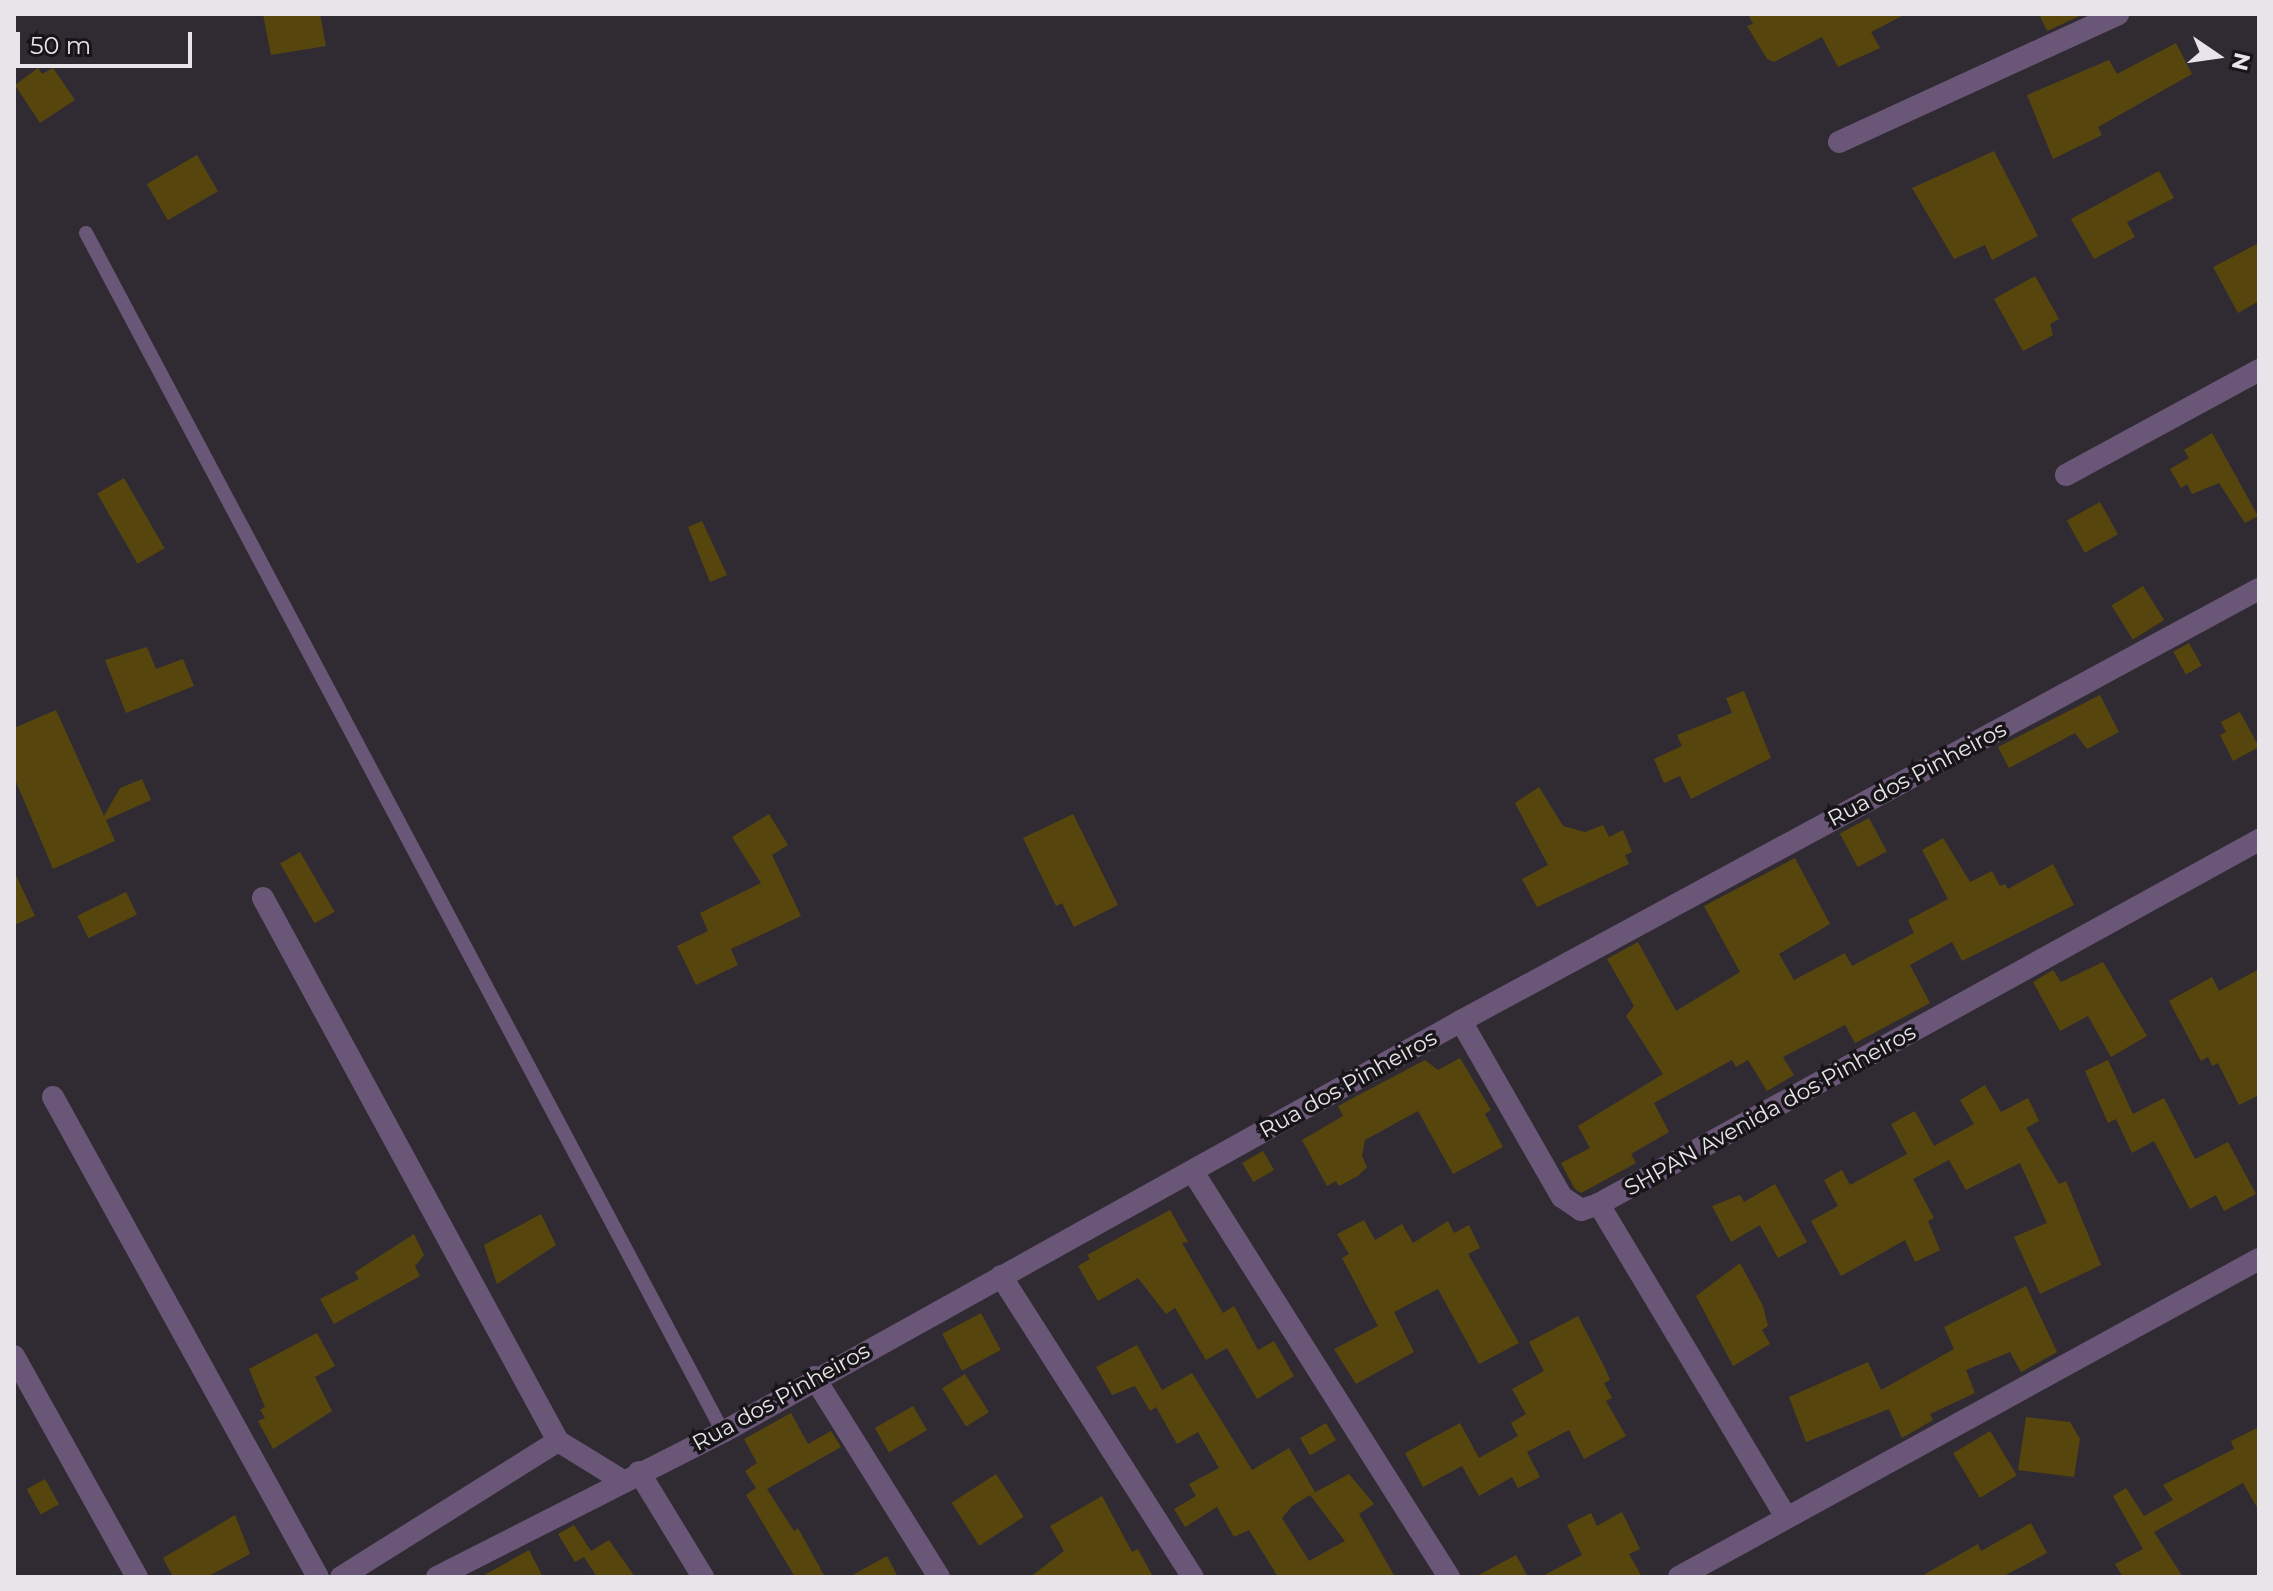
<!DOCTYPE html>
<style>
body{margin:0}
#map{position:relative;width:2273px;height:1591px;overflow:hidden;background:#302b33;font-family:Montserrat,sans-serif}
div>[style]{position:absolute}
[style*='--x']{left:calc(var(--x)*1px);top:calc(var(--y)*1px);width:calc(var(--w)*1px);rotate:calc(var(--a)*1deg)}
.building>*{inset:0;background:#56460d;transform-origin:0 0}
.service>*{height:14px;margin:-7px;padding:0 7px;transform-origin:7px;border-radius:7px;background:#6a5778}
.minor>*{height:22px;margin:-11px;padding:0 11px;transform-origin:11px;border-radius:11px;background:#6a5778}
.tertiary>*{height:22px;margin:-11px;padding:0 11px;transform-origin:11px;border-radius:11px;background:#6a5778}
span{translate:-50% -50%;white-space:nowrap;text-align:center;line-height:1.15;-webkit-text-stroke:7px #171518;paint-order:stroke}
.street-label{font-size:22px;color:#e8e5ea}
.frame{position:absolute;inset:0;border:16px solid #e8e5ea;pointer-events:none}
.north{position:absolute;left:2177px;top:16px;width:80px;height:80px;-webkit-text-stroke:6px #171518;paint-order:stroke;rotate:103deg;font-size:22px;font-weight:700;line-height:32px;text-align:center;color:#e8e5ea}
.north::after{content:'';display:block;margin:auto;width:28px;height:36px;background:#e8e5ea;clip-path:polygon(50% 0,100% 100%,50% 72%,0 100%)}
.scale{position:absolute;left:16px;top:32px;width:176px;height:36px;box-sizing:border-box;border:4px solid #e8e5ea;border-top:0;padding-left:10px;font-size:24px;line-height:28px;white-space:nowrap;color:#e8e5ea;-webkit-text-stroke:6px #171518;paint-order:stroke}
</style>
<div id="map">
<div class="building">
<div style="clip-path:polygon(263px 14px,320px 14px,326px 46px,271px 55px)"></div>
<div style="clip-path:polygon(1748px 14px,1906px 14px,1871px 32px,1880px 48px,1838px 67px,1822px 37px,1774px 62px,1767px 59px,1747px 26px,1753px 24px)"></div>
<div style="clip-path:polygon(2039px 14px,2084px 14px,2047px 31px)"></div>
<div style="clip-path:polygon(2176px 43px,2192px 74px,2098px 127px,2102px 135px,2053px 159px,2027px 95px,2109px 60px,2117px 74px)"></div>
<div style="clip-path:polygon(38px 68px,42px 74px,53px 68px,75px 100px,40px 123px,15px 85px)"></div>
<div style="clip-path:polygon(1994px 151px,2038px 236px,1992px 260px,1985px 245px,1954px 259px,1912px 188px)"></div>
<div style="left:197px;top:155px;width:42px;height:58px;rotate:60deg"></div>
<div style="clip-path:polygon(2159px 171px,2174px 198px,2127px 222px,2135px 237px,2094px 259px,2071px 219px)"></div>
<div style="clip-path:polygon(2259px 243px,2259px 301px,2238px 313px,2213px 267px)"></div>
<div style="clip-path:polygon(2035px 276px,2059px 319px,2050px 324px,2053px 335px,2023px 351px,1994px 299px)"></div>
<div style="clip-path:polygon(2212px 433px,2258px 516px,2245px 523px,2219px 483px,2192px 494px,2187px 484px,2181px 488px,2170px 469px,2189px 458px,2184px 450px)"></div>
<div style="left:124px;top:478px;width:81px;height:31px;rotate:60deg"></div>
<div style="left:2100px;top:502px;width:37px;height:38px;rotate:61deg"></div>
<div style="clip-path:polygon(702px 521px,727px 575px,710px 582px,688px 527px)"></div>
<div style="left:2143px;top:586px;width:40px;height:37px;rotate:58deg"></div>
<div style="left:2189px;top:643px;width:26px;height:18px;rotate:61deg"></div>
<div style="clip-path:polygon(147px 647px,156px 669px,183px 659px,194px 686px,126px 713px,105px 660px)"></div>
<div style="clip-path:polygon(1744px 691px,1771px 758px,1691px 799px,1680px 776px,1664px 783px,1654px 759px,1682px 746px,1677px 735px,1732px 713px,1726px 698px)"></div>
<div style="clip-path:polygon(2100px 695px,2119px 732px,2087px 749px,2075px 733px,2009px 768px,1998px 747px)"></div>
<div style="clip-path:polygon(56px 710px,104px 816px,120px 788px,142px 779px,151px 800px,106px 820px,115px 841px,53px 869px,14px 777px,14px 728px)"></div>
<div style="clip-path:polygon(2240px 712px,2259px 747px,2233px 761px,2220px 735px,2226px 732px,2221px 722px)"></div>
<div style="clip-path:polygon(1539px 787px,1563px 826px,1585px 832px,1603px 825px,1609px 837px,1623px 830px,1632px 852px,1625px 855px,1629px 864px,1537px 907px,1522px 879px,1548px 865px,1515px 803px)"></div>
<div style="clip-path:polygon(769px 814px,788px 845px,772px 855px,801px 916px,731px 949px,738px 965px,696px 985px,677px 946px,708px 931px,700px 913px,761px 883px,732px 837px)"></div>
<div style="clip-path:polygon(1073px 814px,1118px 905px,1074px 927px,1062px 903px,1056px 906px,1023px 838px)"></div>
<div style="left:1869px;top:818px;width:38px;height:33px;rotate:62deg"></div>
<div style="clip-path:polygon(1943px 838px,1970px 882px,1992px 871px,2000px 886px,2005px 884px,2008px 889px,2053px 864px,2074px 905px,1962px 961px,1952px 942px,1910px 965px,1930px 1003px,1855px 1043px,1845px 1025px,1783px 1057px,1794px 1075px,1767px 1091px,1748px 1060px,1736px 1067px,1732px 1060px,1674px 1092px,1654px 1103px,1669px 1132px,1631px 1154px,1636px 1163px,1581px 1193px,1575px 1189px,1561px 1163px,1590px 1148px,1578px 1126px,1663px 1074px,1626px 1016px,1634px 1006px,1607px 959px,1638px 942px,1676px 1011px,1740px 972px,1704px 906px,1795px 858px,1830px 924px,1779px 954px,1794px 980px,1845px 953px,1852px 966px,1914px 933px,1908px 920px,1948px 899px,1922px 850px)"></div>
<div style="left:300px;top:852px;width:69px;height:23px;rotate:60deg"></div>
<div style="clip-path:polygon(14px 871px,35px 916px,14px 925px)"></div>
<div style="left:126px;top:892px;width:25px;height:54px;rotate:64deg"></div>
<div style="clip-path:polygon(2103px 962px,2147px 1036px,2111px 1057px,2088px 1016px,2060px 1031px,2033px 982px,2053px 970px,2061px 982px)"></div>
<div style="clip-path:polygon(2259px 969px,2259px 1095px,2239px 1105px,2218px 1063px,2212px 1066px,2208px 1057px,2201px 1061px,2169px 1001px,2212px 977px,2219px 991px)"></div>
<div style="clip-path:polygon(1460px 1058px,1491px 1110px,1485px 1114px,1503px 1147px,1453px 1174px,1418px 1111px,1365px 1140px,1362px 1156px,1367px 1167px,1358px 1176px,1339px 1186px,1336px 1181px,1327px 1186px,1302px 1140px,1343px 1116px,1338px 1106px,1425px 1060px,1438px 1070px)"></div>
<div style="clip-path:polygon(2108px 1060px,2133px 1114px,2164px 1098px,2195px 1159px,2228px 1142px,2256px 1194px,2224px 1211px,2216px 1195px,2190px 1209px,2154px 1141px,2132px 1153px,2116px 1119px,2108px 1123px,2085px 1071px)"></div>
<div style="clip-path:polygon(1985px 1085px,2001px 1112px,2028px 1098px,2039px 1121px,2026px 1128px,2059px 1184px,2066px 1181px,2101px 1265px,2040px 1294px,2014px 1237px,2047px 1223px,2020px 1163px,1966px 1190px,1949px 1160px,1913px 1179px,1934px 1218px,1928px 1221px,1940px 1250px,1915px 1262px,1905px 1240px,1841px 1276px,1811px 1221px,1838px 1206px,1824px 1180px,1842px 1170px,1850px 1185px,1907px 1154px,1891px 1124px,1915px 1111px,1934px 1146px,1974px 1124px,1960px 1100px)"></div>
<div style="left:1263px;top:1151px;width:22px;height:24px;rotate:60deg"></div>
<div style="clip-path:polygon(1775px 1184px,1807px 1242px,1778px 1258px,1760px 1225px,1731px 1242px,1712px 1206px,1740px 1195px,1744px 1202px)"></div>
<div style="clip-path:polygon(1170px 1210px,1188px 1242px,1182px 1243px,1223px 1313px,1234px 1306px,1258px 1350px,1274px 1341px,1294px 1376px,1257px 1399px,1227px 1348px,1206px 1360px,1175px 1308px,1166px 1314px,1138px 1278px,1098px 1301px,1078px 1266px,1090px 1259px,1087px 1255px)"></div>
<div style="clip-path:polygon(541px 1214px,556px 1245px,497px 1284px,484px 1245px)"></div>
<div style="clip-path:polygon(1364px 1220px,1375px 1240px,1402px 1224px,1413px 1243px,1448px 1221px,1454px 1233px,1469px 1225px,1480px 1248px,1468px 1254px,1519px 1343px,1479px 1364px,1438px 1289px,1394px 1312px,1414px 1352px,1356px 1384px,1334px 1349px,1378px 1326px,1342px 1258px,1349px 1254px,1337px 1234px)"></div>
<div style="clip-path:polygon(414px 1234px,424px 1255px,415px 1266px,420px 1276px,334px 1324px,320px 1299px,359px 1279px,355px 1272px)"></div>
<div style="clip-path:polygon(1740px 1263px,1763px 1306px,1768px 1326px,1762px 1330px,1770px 1344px,1733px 1366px,1696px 1296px)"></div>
<div style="clip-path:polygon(2026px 1286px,2057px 1352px,2021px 1372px,2010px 1352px,1966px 1370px,1975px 1393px,1930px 1414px,1933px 1420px,1902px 1438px,1889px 1409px,1806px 1442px,1789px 1397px,1868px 1362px,1881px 1390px,1954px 1349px,1944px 1327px)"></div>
<div style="left:981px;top:1313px;width:42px;height:44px;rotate:62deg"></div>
<div style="clip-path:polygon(1578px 1316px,1605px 1368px,1610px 1380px,1604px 1383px,1612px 1398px,1606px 1401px,1626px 1436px,1584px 1459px,1569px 1430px,1527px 1452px,1540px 1477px,1518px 1488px,1512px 1477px,1479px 1496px,1462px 1466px,1423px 1487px,1405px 1453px,1460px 1423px,1479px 1458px,1518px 1436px,1511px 1423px,1526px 1414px,1512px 1389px,1544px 1371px,1529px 1342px)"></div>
<div style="clip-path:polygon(317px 1333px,335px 1366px,315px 1377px,332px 1411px,273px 1449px,258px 1421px,265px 1418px,260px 1410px,265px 1407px,249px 1369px)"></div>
<div style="clip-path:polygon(1137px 1345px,1162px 1390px,1192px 1373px,1252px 1470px,1289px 1448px,1315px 1492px,1292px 1506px,1282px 1518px,1309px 1561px,1345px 1541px,1310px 1495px,1349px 1474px,1374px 1504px,1359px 1514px,1395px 1577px,1278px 1577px,1249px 1530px,1234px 1537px,1217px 1507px,1185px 1527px,1174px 1509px,1196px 1496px,1189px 1484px,1219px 1468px,1198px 1432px,1177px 1444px,1156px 1407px,1150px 1411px,1135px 1386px,1112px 1395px,1096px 1367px)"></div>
<div style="left:965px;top:1374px;width:45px;height:27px;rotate:58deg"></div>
<div style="left:913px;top:1406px;width:28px;height:44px;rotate:60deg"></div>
<div style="clip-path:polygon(791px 1413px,808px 1444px,831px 1431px,841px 1447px,767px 1489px,794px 1531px,798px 1528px,825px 1577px,795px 1577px,746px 1495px,756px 1488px,745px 1471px,757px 1463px,744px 1439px)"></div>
<div style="clip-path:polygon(2026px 1417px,2070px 1422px,2080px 1439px,2074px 1477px,2018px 1470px)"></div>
<div style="left:1326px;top:1423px;width:20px;height:30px;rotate:60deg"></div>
<div style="clip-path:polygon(2259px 1427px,2259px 1511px,2243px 1483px,2154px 1532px,2183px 1577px,2123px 1577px,2115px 1564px,2143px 1549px,2113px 1496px,2126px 1488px,2144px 1516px,2173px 1500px,2163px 1485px,2234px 1449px,2231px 1441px)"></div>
<div style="left:1990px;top:1431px;width:52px;height:43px;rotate:59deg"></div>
<div style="left:996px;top:1474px;width:51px;height:53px;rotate:57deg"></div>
<div style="left:45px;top:1479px;width:29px;height:21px;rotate:61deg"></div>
<div style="clip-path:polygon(1102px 1496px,1132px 1552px,1138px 1549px,1153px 1577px,1030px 1577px,1064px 1551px,1050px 1526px)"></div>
<div style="clip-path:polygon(1622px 1512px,1640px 1549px,1629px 1554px,1642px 1577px,1541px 1577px,1582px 1555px,1567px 1525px,1591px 1513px,1597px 1526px)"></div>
<div style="clip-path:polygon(235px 1515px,250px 1554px,207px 1577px,173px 1577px,163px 1558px)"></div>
<div style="clip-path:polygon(2031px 1523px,2047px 1553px,2002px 1577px,1920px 1577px,1978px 1544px,1981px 1551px)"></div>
<div style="clip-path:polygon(574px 1525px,591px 1551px,609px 1540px,635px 1577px,597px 1577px,584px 1557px,575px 1562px,558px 1534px)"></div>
<div style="clip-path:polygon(529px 1550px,543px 1577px,481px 1577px)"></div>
<div style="clip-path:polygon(1516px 1555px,1528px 1577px,1475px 1577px)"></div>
<div style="clip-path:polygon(887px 1556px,898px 1577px,849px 1577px)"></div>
</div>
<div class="service">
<div style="--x:86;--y:233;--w:1358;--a:62.02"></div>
</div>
<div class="minor">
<div style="--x:1839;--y:142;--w:307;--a:-24.6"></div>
<div style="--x:2066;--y:475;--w:220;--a:-28.5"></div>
<div style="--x:263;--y:898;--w:618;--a:61.49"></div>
<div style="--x:558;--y:1441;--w:256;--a:147.9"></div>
<div style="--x:1461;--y:1021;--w:203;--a:60.2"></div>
<div style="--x:1562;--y:1197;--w:23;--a:34"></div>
<div style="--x:1581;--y:1210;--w:19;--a:-18"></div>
<div style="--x:53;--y:1097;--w:548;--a:61.1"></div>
<div style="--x:1193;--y:1172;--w:479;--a:57.7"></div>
<div style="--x:1001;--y:1276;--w:357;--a:57.5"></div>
<div style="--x:14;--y:1356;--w:253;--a:60.9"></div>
<div style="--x:814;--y:1377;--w:236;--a:58"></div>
<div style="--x:558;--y:1441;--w:76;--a:31.6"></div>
<div style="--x:639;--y:1472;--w:123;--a:58.6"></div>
<div style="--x:1786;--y:1517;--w:365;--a:-120.9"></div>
<div style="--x:1599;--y:1204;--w:754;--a:-28.88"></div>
<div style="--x:1679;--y:1577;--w:661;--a:-28.73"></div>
</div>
<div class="tertiary">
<div style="--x:437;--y:1577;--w:321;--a:-26.9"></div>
<div style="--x:723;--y:1432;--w:845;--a:-29.11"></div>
<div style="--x:1461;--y:1021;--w:907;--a:-28.43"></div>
</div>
<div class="street-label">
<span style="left:1917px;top:774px;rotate:-28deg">Rua dos Pinheiros</span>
<span style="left:1348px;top:1084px;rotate:-29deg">Rua dos Pinheiros</span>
<span style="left:1770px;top:1110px;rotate:-29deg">SHPAN Avenida dos Pinheiros</span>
<span style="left:781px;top:1397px;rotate:-29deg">Rua dos Pinheiros</span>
</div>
<div class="frame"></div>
<div class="north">N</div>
<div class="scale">50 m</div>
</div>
